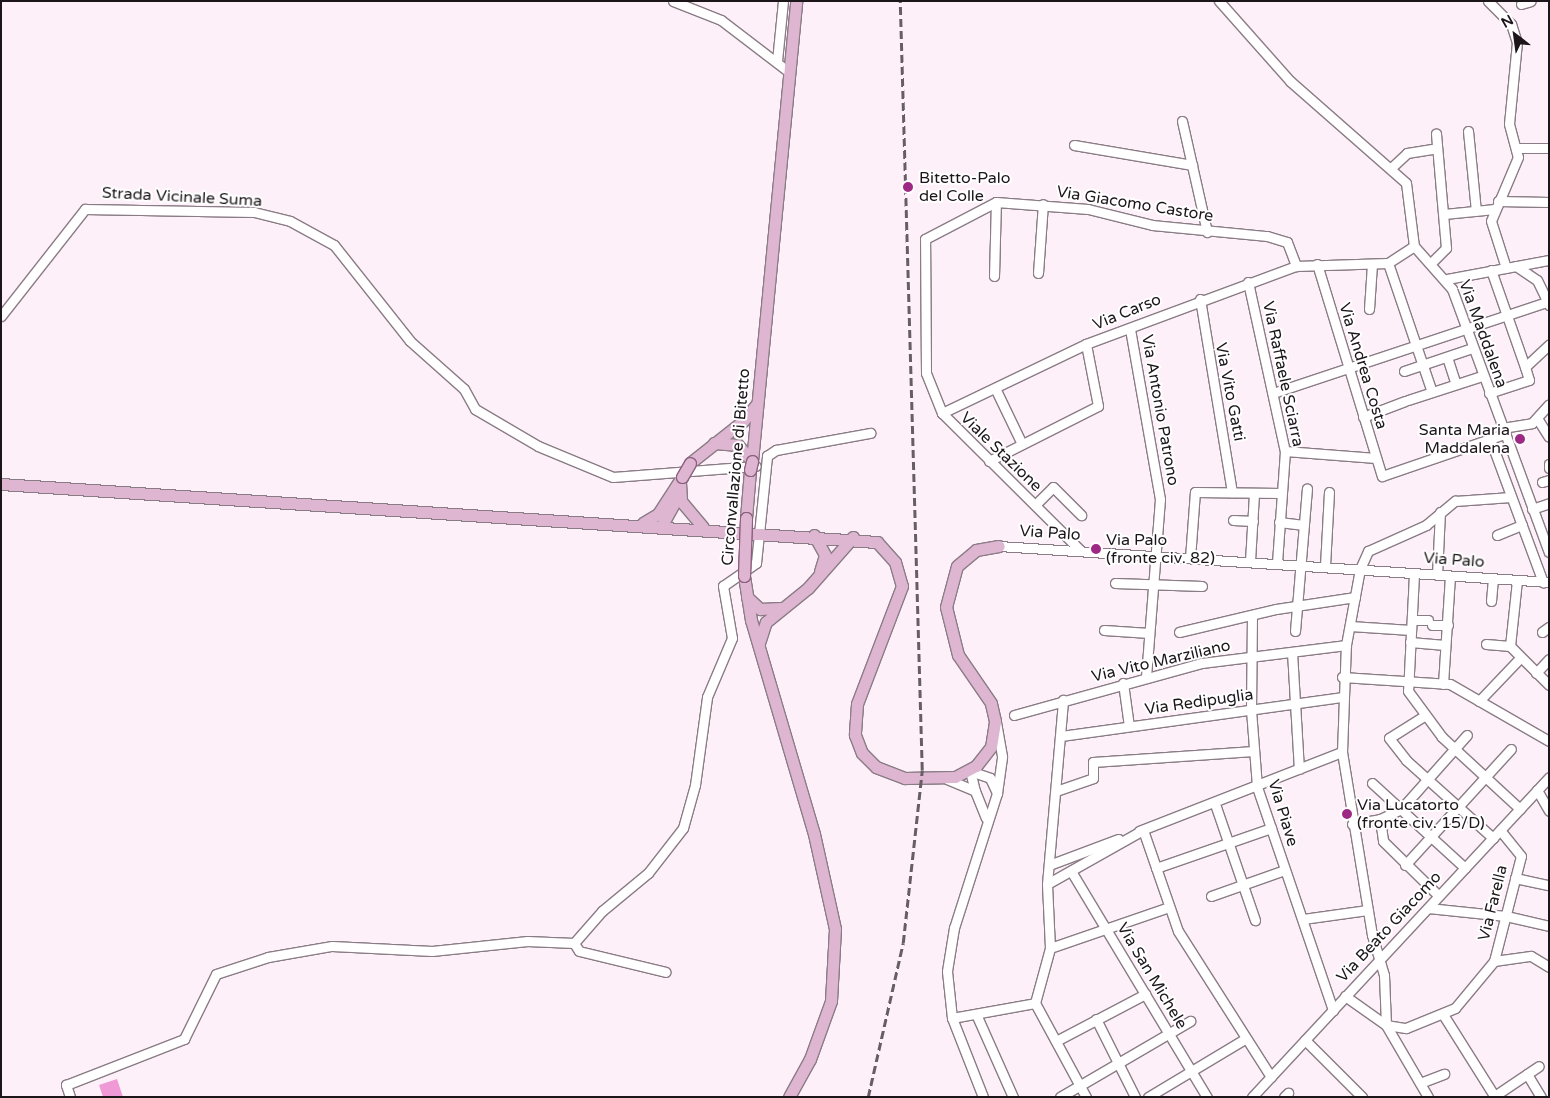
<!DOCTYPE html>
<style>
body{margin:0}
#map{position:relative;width:1550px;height:1098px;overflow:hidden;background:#fef0f9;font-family:"Varela Round",sans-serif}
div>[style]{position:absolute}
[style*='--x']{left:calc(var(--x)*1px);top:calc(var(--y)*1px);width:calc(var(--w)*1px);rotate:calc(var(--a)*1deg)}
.water>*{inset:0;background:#ef9ad6}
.roads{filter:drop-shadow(1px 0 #8a7c85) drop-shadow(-1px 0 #8a7c85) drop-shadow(0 1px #8a7c85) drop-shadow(0 -1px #8a7c85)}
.minor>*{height:9px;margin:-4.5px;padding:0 4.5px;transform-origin:4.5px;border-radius:4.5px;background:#fff}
.major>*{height:11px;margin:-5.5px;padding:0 5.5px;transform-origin:5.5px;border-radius:5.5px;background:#deb6d2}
.rail>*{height:2.5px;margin-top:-1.25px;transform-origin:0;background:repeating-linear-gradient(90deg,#665e63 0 8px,transparent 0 12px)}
.bridges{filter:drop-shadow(1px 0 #8c5f7e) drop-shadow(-1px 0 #8c5f7e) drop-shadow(0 1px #8c5f7e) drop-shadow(0 -1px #8c5f7e)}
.major-bridge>*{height:11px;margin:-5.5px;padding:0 5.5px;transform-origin:5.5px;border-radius:5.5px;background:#deb6d2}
.dots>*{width:14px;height:14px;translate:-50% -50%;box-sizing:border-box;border:2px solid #fff;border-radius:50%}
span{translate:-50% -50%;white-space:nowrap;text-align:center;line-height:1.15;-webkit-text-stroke:4px #fff;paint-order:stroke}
.poi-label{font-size:16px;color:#1c161a}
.left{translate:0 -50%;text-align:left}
.right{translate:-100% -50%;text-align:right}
.street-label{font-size:16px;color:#1c161a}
.frame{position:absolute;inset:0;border:2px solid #1c161a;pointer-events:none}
.north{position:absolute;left:1490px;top:10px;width:50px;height:50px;-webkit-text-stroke:4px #fff;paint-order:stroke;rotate:330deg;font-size:14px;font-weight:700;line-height:20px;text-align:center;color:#1c161a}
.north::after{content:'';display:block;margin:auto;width:18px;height:22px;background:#1c161a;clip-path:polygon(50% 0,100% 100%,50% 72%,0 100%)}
</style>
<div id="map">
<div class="water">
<div style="clip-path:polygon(117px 1079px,123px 1097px,103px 1097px,99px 1085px)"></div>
</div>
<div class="roads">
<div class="minor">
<div style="--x:673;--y:1;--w:52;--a:21.6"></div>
<div style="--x:721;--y:20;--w:86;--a:37.4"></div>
<div style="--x:1219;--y:1;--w:107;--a:48.4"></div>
<div style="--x:1290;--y:81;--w:154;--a:41.3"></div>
<div style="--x:1406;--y:183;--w:64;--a:82.8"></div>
<div style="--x:1414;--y:246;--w:57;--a:48.5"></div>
<div style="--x:1452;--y:289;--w:280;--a:69.8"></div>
<div style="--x:1488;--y:1;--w:33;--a:45"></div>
<div style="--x:1511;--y:24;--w:19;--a:72"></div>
<div style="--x:1517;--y:42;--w:82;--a:95.6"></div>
<div style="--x:1509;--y:124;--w:34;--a:75"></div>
<div style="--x:1518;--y:157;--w:69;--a:112.9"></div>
<div style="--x:1491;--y:221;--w:49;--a:72.3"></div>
<div style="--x:1521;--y:4;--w:10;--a:-17"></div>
<div style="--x:777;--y:61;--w:60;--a:-84.3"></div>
<div style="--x:1182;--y:121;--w:114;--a:77.3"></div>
<div style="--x:1468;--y:131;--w:80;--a:84.3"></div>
<div style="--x:1074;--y:145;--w:120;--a:9.6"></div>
<div style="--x:1518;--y:148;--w:31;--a:0"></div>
<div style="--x:1391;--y:168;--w:22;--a:-43"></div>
<div style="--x:1407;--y:153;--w:30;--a:-9"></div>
<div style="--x:1498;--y:201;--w:51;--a:1.1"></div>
<div style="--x:1444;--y:214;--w:51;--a:-5.6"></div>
<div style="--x:1432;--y:262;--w:20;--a:-45"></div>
<div style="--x:1446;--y:248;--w:115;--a:-95"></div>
<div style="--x:1388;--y:263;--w:136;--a:71.2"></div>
<div style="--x:1317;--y:264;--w:222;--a:73"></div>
<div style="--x:1382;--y:476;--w:114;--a:-18.9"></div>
<div style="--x:1516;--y:266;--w:25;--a:34"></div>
<div style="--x:1537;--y:280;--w:28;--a:64"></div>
<div style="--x:1491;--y:270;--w:103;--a:70.7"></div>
<div style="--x:1038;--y:273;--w:69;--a:-85.9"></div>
<div style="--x:994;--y:276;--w:74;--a:-88.5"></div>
<div style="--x:1447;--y:279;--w:104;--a:-10.6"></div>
<div style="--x:1248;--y:282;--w:173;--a:77.7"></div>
<div style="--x:1285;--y:451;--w:112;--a:94.1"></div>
<div style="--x:1200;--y:299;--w:196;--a:80.6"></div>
<div style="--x:1369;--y:309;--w:45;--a:-86.2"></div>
<div style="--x:1;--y:316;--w:136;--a:-51.9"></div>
<div style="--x:85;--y:209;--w:169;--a:1"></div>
<div style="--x:254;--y:212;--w:37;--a:14"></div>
<div style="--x:290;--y:221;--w:50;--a:28.6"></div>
<div style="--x:334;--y:245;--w:122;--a:51.6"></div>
<div style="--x:410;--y:341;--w:72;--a:41.6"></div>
<div style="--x:464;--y:389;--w:23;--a:61"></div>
<div style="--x:475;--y:409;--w:73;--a:30.4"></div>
<div style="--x:538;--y:446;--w:81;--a:22.5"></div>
<div style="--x:613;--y:477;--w:143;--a:-4.4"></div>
<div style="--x:1130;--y:329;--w:173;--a:80"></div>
<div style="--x:1160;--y:499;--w:179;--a:94.5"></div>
<div style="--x:1447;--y:357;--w:28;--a:72"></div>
<div style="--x:1404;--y:371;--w:72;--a:-18.7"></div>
<div style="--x:995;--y:388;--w:62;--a:64.3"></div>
<div style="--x:1273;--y:393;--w:289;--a:-18.4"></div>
<div style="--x:1489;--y:393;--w:42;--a:-18"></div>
<div style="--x:1529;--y:380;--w:14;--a:-107"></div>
<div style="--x:1525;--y:367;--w:33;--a:-43"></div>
<div style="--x:1408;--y:400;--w:78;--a:-18"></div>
<div style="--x:942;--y:413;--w:160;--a:-25.6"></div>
<div style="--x:1363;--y:417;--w:45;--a:-20.9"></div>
<div style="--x:1537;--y:418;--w:22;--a:58"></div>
<div style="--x:1502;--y:428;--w:30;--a:-9"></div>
<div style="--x:1532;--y:423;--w:25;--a:-48"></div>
<div style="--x:1504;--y:434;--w:15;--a:160"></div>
<div style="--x:1490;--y:439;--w:153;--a:69.7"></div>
<div style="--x:1285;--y:451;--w:91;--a:4.4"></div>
<div style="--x:989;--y:461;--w:122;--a:-26.8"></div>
<div style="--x:1098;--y:406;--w:63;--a:-101"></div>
<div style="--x:1086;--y:344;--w:224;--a:-20.4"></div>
<div style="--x:1549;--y:464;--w:4;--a:90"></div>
<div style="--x:1542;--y:482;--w:7;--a:-16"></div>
<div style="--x:1035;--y:505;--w:25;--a:-45"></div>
<div style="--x:1053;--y:487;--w:40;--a:45"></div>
<div style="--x:1532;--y:509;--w:18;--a:-19"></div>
<div style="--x:1233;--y:520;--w:20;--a:3"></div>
<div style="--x:1279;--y:522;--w:25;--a:7"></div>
<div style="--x:1497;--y:535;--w:27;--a:-22"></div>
<div style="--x:999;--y:546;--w:551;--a:3.74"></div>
<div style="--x:1081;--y:551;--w:196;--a:-135.2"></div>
<div style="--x:942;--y:413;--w:43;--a:-111.8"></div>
<div style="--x:926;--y:373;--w:134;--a:-90.4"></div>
<div style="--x:925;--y:239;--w:80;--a:-27.5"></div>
<div style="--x:996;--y:202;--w:92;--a:4.4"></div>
<div style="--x:1088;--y:209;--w:66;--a:14"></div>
<div style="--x:1152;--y:225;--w:116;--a:5.5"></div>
<div style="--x:1267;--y:236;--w:21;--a:17"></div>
<div style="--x:1287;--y:242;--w:26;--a:69"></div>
<div style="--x:1296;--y:266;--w:92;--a:-1.9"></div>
<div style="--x:1388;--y:263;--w:31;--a:-33"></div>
<div style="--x:1190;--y:558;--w:66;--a:-85.7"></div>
<div style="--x:1195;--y:492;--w:86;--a:0.7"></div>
<div style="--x:1250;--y:561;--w:68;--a:-86.6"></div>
<div style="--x:1325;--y:566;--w:74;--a:-86.9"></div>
<div style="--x:1414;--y:574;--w:117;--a:92.9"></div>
<div style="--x:1408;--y:691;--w:57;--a:53.5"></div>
<div style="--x:1442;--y:737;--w:106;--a:42.7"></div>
<div style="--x:1437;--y:575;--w:63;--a:-87.3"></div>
<div style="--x:1115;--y:583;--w:87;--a:2"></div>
<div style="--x:1491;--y:601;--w:23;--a:-85"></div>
<div style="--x:1252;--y:615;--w:95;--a:90.6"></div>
<div style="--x:1251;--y:710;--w:77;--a:85.5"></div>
<div style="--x:1257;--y:787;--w:236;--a:71.2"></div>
<div style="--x:1412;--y:620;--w:16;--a:0"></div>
<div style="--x:1432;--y:625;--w:16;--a:0"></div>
<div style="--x:1350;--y:626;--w:61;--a:3.8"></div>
<div style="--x:1104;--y:630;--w:45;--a:3.8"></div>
<div style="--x:1295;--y:631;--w:143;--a:-85.2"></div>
<div style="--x:1179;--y:632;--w:100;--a:-13.3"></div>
<div style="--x:1276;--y:609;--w:80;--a:-8.6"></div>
<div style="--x:1542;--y:632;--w:9;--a:-36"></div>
<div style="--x:1410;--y:642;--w:35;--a:5"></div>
<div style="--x:1486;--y:644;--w:24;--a:5"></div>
<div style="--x:1510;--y:646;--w:66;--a:-83.9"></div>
<div style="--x:1510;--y:646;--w:55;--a:45"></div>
<div style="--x:1292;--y:652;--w:117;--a:86.6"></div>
<div style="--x:1536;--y:673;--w:19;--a:-47"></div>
<div style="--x:1342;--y:677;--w:108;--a:3.7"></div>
<div style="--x:1450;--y:684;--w:114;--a:29.9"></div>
<div style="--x:1123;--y:683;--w:43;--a:82.1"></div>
<div style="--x:1443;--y:684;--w:108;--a:-86.3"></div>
<div style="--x:1479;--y:701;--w:59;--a:-46.4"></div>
<div style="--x:1014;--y:715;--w:195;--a:-15.5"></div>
<div style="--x:1202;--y:663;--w:145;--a:-7.1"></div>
<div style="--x:1424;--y:716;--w:41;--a:147.8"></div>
<div style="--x:1389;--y:738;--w:28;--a:52"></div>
<div style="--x:1406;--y:760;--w:117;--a:41.9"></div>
<div style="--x:1061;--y:736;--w:283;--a:-7.9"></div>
<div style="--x:947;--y:779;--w:30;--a:23"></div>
<div style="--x:975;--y:791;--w:29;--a:68"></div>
<div style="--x:1372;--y:783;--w:126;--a:42.4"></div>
<div style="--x:1537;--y:790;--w:24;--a:60"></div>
<div style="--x:975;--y:791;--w:21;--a:-104"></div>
<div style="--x:970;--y:771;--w:21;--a:19"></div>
<div style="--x:990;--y:778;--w:17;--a:65"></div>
<div style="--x:1056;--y:791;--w:39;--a:-19"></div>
<div style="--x:1093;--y:778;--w:16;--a:-90"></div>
<div style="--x:1093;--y:762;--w:161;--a:-3.9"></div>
<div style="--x:1215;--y:804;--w:123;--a:71"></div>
<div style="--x:1380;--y:819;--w:22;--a:82"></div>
<div style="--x:1383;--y:841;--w:78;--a:44.5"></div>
<div style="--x:1352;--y:824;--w:28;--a:-10"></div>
<div style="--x:1380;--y:819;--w:23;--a:-25"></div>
<div style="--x:1401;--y:809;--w:99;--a:-48.3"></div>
<div style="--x:1139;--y:831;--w:218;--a:-21.3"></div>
<div style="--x:1049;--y:865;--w:74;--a:-20.6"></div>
<div style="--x:1405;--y:865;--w:157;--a:-47.6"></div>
<div style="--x:1156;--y:868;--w:122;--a:-19.2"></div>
<div style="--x:1071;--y:871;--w:264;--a:59"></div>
<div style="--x:1515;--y:878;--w:35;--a:12"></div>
<div style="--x:1047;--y:884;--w:110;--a:-29.4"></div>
<div style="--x:1143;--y:830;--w:107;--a:70.9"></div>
<div style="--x:1178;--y:931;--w:173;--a:57.5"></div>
<div style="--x:1211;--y:896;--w:78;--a:-19.4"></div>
<div style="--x:1428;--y:908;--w:78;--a:5.9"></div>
<div style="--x:1506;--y:916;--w:44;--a:13.1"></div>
<div style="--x:1303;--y:919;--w:65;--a:-8"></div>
<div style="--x:574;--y:943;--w:9;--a:58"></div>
<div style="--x:579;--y:951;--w:89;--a:13.6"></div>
<div style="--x:1050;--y:948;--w:126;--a:-19"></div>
<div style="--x:1494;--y:961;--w:108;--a:-75.6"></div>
<div style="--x:1521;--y:856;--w:33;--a:-129"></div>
<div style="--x:1345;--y:996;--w:50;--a:35.3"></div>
<div style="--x:1386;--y:1025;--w:20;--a:9"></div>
<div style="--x:1406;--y:1028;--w:53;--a:-22.2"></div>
<div style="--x:1455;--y:1008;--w:61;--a:-50.3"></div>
<div style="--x:1494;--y:961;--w:37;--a:-8"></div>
<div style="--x:1531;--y:956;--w:21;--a:31"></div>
<div style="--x:1035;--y:1003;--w:57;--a:-74.7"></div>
<div style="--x:1050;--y:948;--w:64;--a:-92.7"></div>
<div style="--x:1047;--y:884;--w:185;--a:-85"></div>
<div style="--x:1035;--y:1003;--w:107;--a:61.5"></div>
<div style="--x:976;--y:1014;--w:91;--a:66"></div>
<div style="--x:1444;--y:1016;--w:96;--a:57.8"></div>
<div style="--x:952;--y:1018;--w:84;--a:-10.2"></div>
<div style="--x:1096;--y:1019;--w:87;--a:63.4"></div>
<div style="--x:1305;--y:1040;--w:81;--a:45"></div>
<div style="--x:1056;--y:1041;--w:101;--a:-27.8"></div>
<div style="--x:1527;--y:1074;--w:27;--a:59"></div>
<div style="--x:1420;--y:1083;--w:26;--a:-21"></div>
<div style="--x:70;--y:1097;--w:13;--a:-108"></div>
<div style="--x:66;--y:1085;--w:127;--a:-21.3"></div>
<div style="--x:184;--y:1039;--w:72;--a:-63.8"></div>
<div style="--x:216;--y:974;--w:55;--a:-18.1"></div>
<div style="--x:268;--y:957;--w:65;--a:-9.8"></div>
<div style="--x:332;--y:946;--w:100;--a:2.9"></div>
<div style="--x:432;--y:951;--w:96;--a:-6"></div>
<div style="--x:527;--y:941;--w:47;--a:2.4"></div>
<div style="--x:574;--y:943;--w:43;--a:-48.8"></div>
<div style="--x:602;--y:911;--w:60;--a:-39.6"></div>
<div style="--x:648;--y:873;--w:57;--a:-52.1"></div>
<div style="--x:683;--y:828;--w:45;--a:-74.4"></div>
<div style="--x:695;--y:785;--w:89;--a:-82.2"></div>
<div style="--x:707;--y:697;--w:64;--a:-67"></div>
<div style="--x:732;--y:638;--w:53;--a:-99.8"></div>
<div style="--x:723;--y:586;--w:40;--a:-34.9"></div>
<div style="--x:756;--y:563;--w:108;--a:-84.1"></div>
<div style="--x:767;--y:456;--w:11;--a:-34"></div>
<div style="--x:776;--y:450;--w:96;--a:-10.3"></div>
<div style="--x:983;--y:1097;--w:85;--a:-111.4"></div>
<div style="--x:952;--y:1018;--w:47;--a:-96.1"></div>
<div style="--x:947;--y:971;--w:44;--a:-80.8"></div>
<div style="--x:954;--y:928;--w:142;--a:-72.3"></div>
<div style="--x:997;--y:793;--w:37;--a:-82"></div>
<div style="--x:1002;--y:756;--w:34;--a:-100"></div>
<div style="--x:1060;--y:1097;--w:151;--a:-30.3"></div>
<div style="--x:1148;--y:1097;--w:113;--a:-30.9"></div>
<div style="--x:1252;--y:1097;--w:437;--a:-47.1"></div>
<div style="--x:1284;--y:1097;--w:6;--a:-45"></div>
<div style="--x:1428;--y:1097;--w:83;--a:-120.3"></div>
<div style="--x:1386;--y:1025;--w:50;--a:-92.3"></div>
<div style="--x:1384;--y:975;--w:42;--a:-106.7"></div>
<div style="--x:1372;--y:935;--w:185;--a:-99.3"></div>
<div style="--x:1342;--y:752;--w:107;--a:-87.9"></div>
<div style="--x:1346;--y:645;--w:77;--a:-79.6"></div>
<div style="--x:1360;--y:569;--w:20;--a:-66"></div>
<div style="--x:1368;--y:551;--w:64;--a:-24.1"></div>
<div style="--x:1426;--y:525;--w:38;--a:-40"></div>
<div style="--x:1455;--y:501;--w:56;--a:-4.1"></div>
<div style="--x:1493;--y:1097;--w:55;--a:-34"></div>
</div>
<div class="major">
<div style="--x:714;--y:443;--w:24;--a:5"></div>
<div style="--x:738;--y:445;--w:21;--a:49"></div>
<div style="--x:752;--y:461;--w:462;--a:-84.5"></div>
<div style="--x:690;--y:463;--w:68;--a:-38.4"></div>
<div style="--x:743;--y:421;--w:21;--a:-51"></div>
<div style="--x:680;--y:482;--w:19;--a:87"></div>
<div style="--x:681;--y:501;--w:34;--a:50"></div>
<div style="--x:1;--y:484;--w:878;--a:3.79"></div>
<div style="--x:877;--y:542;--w:27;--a:48"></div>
<div style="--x:895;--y:562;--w:25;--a:74"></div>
<div style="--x:902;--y:586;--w:126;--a:110.9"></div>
<div style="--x:857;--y:704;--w:31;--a:94"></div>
<div style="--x:855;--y:735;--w:19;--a:69"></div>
<div style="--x:862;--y:753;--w:20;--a:45"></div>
<div style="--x:876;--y:767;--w:31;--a:21"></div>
<div style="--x:905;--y:778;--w:50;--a:-1.1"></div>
<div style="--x:955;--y:777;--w:24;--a:-28"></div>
<div style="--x:976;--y:766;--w:24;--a:-52"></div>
<div style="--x:991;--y:747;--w:26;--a:-81"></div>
<div style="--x:995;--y:721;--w:18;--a:-103"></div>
<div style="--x:991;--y:703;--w:58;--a:-124.5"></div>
<div style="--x:958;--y:655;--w:49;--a:-104"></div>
<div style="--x:946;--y:607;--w:42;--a:-75"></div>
<div style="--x:957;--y:566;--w:25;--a:-40"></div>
<div style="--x:976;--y:550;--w:23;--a:-10"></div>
<div style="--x:746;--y:518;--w:48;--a:-85.2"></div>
<div style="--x:643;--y:523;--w:17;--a:-31"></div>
<div style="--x:658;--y:514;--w:44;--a:-57"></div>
<div style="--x:662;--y:525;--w:33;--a:-61"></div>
<div style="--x:814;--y:535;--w:23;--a:61"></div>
<div style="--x:825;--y:555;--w:17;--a:107"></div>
<div style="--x:744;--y:576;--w:45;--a:81"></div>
<div style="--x:751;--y:620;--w:223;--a:73.6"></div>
<div style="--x:814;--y:834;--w:97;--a:77.5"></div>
<div style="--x:835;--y:929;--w:72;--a:93.2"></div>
<div style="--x:831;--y:1001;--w:62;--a:109.9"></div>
<div style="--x:810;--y:1059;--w:43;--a:118.9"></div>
<div style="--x:747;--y:597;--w:18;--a:43"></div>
<div style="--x:760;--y:609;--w:21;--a:-3"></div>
<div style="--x:759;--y:643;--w:22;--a:-72"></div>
<div style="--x:766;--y:622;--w:54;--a:-39"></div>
<div style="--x:808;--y:588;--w:68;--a:-48.6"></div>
</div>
</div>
<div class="rail">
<div style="--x:868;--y:1097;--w:158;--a:-77.2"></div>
<div style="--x:903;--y:943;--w:174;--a:-83.7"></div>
<div style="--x:922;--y:770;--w:769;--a:-91.64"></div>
</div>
<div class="bridges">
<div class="major-bridge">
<div style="--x:750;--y:470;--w:9;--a:-77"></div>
<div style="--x:682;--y:477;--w:16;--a:-60"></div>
<div style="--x:744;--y:576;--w:58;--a:-88"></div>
</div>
</div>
<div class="dots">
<div style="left:908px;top:187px;background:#9d2984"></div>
<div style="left:1520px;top:439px;background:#9d2984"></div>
<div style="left:1096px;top:549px;background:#9d2984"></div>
<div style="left:1347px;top:814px;background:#9d2984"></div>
</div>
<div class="poi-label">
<span class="left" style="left:919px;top:187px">Bitetto-Palo<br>del Colle</span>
<span class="right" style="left:1510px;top:439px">Santa Maria<br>Maddalena</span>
<span class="left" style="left:1106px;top:549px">Via Palo<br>(fronte civ. 82)</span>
<span class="left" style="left:1357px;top:814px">Via Lucatorto<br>(fronte civ. 15/D)</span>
</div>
<div class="street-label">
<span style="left:182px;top:197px;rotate:3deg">Strada Vicinale Suma</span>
<span style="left:1135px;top:204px;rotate:9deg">Via Giacomo Castore</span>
<span style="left:1127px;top:312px;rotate:-22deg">Via Carso</span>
<span style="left:1483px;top:334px;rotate:70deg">Via Maddalena</span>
<span style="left:1363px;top:366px;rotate:73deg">Via Andrea Costa</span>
<span style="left:1283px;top:374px;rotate:78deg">Via Raffaele Sciarra</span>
<span style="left:1230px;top:392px;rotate:79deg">Via Vito Gatti</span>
<span style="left:1160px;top:410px;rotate:80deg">Via Antonio Patrono</span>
<span style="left:1001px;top:452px;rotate:44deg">Viale Stazione</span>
<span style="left:736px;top:467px;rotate:-85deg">Circonvallazione di Bitetto</span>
<span style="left:1050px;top:533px;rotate:4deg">Via Palo</span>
<span style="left:1454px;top:560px;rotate:4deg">Via Palo</span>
<span style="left:1161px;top:661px;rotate:-13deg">Via Vito Marziliano</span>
<span style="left:1199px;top:702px;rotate:-8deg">Via Redipuglia</span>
<span style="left:1283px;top:813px;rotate:73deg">Via Piave</span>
<span style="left:1493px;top:903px;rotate:-76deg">Via Farella</span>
<span style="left:1389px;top:927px;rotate:-47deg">Via Beato Giacomo</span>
<span style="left:1152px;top:976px;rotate:59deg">Via San Michele</span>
</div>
<div class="frame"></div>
<div class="north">N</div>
</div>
